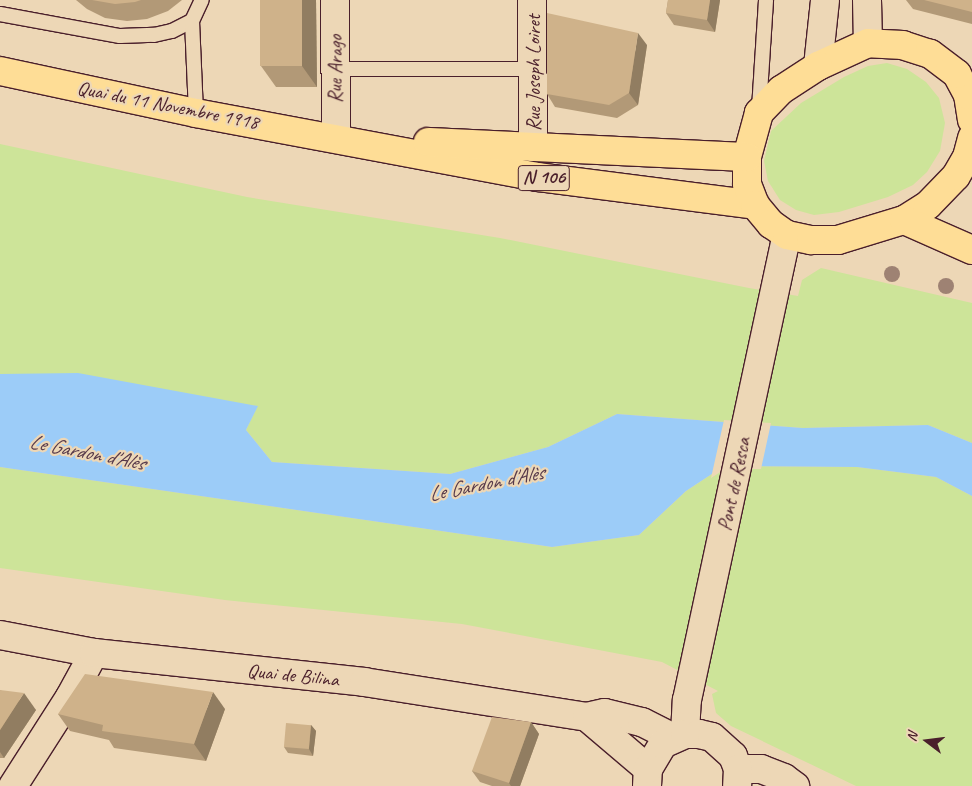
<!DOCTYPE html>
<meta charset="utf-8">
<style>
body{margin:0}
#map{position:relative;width:972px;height:786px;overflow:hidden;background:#edd7b6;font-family:Caveat,sans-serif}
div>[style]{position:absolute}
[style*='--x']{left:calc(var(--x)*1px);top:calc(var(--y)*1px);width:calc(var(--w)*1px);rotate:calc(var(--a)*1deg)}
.green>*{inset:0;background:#cde499}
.water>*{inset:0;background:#9cccf8}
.pier>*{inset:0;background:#edd7b6}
.roads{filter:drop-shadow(1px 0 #4a1f2b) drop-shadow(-1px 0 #4a1f2b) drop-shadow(0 1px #4a1f2b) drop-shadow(0 -1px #4a1f2b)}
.lane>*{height:14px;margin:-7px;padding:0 7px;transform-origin:7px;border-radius:7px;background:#edd7b6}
.street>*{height:28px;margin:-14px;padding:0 14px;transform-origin:14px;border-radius:14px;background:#edd7b6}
.secondary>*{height:28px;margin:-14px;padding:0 14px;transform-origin:14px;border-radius:14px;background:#edd7b6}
.primary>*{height:28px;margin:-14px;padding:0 14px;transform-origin:14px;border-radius:14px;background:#fedd96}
.trees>*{width:16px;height:16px;margin:-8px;border-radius:50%;background:#9e8273}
.wall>*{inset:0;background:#b29977}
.shaded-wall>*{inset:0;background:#917d61}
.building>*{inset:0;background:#cfb28a;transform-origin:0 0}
span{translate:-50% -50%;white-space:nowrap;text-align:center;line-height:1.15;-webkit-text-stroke:4.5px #edd7b6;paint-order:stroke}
.shield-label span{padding:1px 4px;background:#edd7b6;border:1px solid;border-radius:4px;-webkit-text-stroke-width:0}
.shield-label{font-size:19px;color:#4a1f2b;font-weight:700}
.street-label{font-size:20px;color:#4a1f2b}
.water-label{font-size:21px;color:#56394a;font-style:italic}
.north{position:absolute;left:902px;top:716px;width:50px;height:50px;-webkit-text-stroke:4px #edd7b6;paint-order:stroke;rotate:285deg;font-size:14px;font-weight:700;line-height:20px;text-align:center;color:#4a1f2b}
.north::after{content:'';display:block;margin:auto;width:18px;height:22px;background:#4a1f2b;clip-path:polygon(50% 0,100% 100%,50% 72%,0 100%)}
</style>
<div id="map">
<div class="green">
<div style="clip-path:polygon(887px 63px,907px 69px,926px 82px,939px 98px,945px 123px,940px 151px,927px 172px,913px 185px,888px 197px,839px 212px,814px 215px,796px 210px,780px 200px,768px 181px,764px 161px,771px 131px,801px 103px,844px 77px,868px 66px)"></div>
<div style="clip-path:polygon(0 144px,247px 197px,500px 238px,749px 288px,798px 296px,802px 280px,821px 268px,972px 303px,972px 443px,928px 425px,803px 428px,617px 414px,548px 447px,450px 474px,272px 462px,246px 430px,257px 406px,0 374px)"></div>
<div style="clip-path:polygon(724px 466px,857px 467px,936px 477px,972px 496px,972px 786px,856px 786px,731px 726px,716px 713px,712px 694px,718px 691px,662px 662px,462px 624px,225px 600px,0 568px,0 467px,552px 547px,639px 535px,686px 491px)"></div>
</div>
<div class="water">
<div style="clip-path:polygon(78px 373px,258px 406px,246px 430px,272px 462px,450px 474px,548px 447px,617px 414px,803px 428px,928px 425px,972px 443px,972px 496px,936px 477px,857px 467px,724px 466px,686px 491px,639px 535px,552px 547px,0 467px,0 374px)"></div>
</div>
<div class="pier">
<div style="clip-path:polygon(724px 420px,771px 423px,761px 469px,725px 469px,711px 478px)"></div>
</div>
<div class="roads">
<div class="lane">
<div style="--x:0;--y:14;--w:122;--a:10.4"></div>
<div style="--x:120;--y:36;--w:34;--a:-2"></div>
<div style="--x:154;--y:35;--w:18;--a:-13"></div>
<div style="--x:172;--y:31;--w:22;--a:-27"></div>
<div style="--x:192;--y:21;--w:92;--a:87.5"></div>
<div style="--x:192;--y:21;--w:23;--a:-65"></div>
<div style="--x:336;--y:69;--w:197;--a:0"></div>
<div style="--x:759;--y:109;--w:109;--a:-86.3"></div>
</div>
<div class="street">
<div style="--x:335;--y:0;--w:137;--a:89.6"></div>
<div style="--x:532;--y:0;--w:147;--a:89.6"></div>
<div style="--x:13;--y:786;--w:106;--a:-57.4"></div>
<div style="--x:70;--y:697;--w:50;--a:-61.4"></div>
</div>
<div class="secondary">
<div style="--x:867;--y:0;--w:43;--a:88.7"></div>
<div style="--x:818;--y:66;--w:66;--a:-83.9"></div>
<div style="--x:0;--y:635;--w:96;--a:10.8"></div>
<div style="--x:94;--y:653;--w:272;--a:6.1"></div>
<div style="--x:364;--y:682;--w:226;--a:8.9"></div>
<div style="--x:587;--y:717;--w:18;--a:-13"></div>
<div style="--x:605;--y:713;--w:38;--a:14"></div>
<div style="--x:642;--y:722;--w:36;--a:27"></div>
<div style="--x:587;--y:717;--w:80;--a:40.4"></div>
<div style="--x:685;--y:734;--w:34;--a:-87"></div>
<div style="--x:687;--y:700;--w:476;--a:-77.9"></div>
<div style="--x:738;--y:769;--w:23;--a:0"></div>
<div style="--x:761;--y:769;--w:25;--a:21"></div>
<div style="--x:784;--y:778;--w:14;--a:36"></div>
<div style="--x:647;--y:786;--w:17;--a:-87"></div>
<div style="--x:648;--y:769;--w:29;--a:-59"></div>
<div style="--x:663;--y:744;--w:24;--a:-24"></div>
<div style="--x:685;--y:734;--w:14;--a:0"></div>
<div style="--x:699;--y:734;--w:13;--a:13"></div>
<div style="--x:712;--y:737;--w:28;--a:42"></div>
<div style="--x:733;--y:756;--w:14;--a:69"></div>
<div style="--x:738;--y:769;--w:17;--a:93"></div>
</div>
<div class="primary">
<div style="--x:0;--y:71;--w:200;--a:12.1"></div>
<div style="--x:196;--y:113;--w:347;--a:10.6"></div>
<div style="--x:537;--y:177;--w:220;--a:7.3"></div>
<div style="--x:972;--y:120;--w:25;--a:-99"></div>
<div style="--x:968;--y:95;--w:24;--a:-118"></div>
<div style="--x:957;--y:74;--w:34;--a:-143"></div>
<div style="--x:930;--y:54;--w:28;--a:-162"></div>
<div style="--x:903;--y:45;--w:35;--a:-177"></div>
<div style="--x:868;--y:43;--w:55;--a:155.3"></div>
<div style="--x:818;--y:66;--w:44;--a:147"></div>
<div style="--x:781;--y:90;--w:32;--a:134"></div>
<div style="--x:759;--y:113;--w:46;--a:105.3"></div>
<div style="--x:747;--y:157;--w:27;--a:90"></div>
<div style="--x:747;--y:184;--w:22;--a:69"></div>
<div style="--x:755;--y:205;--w:25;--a:50"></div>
<div style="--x:771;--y:224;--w:19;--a:35"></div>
<div style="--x:787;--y:235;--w:25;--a:12"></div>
<div style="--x:811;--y:240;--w:27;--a:0"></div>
<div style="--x:838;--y:240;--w:69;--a:-16.9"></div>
<div style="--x:904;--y:220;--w:28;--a:-32"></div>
<div style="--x:928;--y:205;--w:40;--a:-46"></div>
<div style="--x:956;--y:176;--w:22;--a:-60"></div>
<div style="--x:967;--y:157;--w:20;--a:-75"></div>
<div style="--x:428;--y:142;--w:319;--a:2.7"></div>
<div style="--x:904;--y:220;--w:74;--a:23.8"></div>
</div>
</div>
<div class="trees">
<div style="left:892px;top:274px"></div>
<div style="left:946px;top:286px"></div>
</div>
<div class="wall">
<div style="clip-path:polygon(76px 0,182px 0,168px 11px,147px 19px,127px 21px,105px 18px,87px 9px)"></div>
<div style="clip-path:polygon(260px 0,316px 0,317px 87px,276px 87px,261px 66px)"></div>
<div style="clip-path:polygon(668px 0,720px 0,715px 32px,674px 25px,666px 13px)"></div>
<div style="clip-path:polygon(906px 0,972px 0,972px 24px,913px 9px)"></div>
<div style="clip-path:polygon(647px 45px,638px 105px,617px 118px,555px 107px,547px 94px)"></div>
<div style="clip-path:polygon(0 690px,36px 710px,4px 758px,0 758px)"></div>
<div style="clip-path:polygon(225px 709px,206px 761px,114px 748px,109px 740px,70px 731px,58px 714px)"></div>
<div style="clip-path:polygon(531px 722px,539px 734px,520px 786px,492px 786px,480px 782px,472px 771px)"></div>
<div style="clip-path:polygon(311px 725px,316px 731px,313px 756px,288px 753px,284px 747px)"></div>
</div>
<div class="shaded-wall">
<div style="clip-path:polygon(302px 0,316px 0,317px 87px,302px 66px)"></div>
<div style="clip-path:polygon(710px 0,720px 0,715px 32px,707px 20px)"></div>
<div style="clip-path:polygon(638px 33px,647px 45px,638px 105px,629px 93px)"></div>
<div style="clip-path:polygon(213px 692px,225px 709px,206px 761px,194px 744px)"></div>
<div style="clip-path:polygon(24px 693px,36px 710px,4px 758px,0 752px,0 730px)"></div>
<div style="clip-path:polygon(531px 722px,539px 734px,520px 786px,511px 786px,509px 783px)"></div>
<div style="clip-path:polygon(311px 725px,316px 731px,313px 756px,309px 749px)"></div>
</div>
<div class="building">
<div style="clip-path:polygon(92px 0,141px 0,135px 2px,115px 4px)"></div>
<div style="left:260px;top:0;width:42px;height:66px"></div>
<div style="clip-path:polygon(668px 0,710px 0,707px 20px,666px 13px)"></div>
<div style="clip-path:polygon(924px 0,972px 0,972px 12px)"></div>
<div style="clip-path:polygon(547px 13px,638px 33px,629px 93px,609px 105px,547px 94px)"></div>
<div style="clip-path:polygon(85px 674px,213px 692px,194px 744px,102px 731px,103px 725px,58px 714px)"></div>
<div style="clip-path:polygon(0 690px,24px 693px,0 730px)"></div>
<div style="clip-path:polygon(492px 717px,531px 722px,509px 783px,472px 771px)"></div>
<div style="left:286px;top:723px;width:25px;height:24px;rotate:5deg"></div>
</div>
<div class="shield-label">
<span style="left:544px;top:178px">N 106</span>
</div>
<div class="street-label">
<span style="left:335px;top:69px;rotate:-90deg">Rue Arago</span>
<span style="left:533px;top:73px;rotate:-90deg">Rue Joseph Loiret</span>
<span style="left:168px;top:105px;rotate:11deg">Quai du 11 Novembre 1918</span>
<span style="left:734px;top:484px;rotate:-78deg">Pont de Resca</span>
<span style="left:293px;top:675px;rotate:6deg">Quai de Bilina</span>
</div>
<div class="water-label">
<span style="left:87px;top:452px;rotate:11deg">Le Gardon d'Alès</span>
<span style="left:486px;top:483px;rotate:-11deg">Le Gardon d'Alès</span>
</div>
<div class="north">N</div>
</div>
